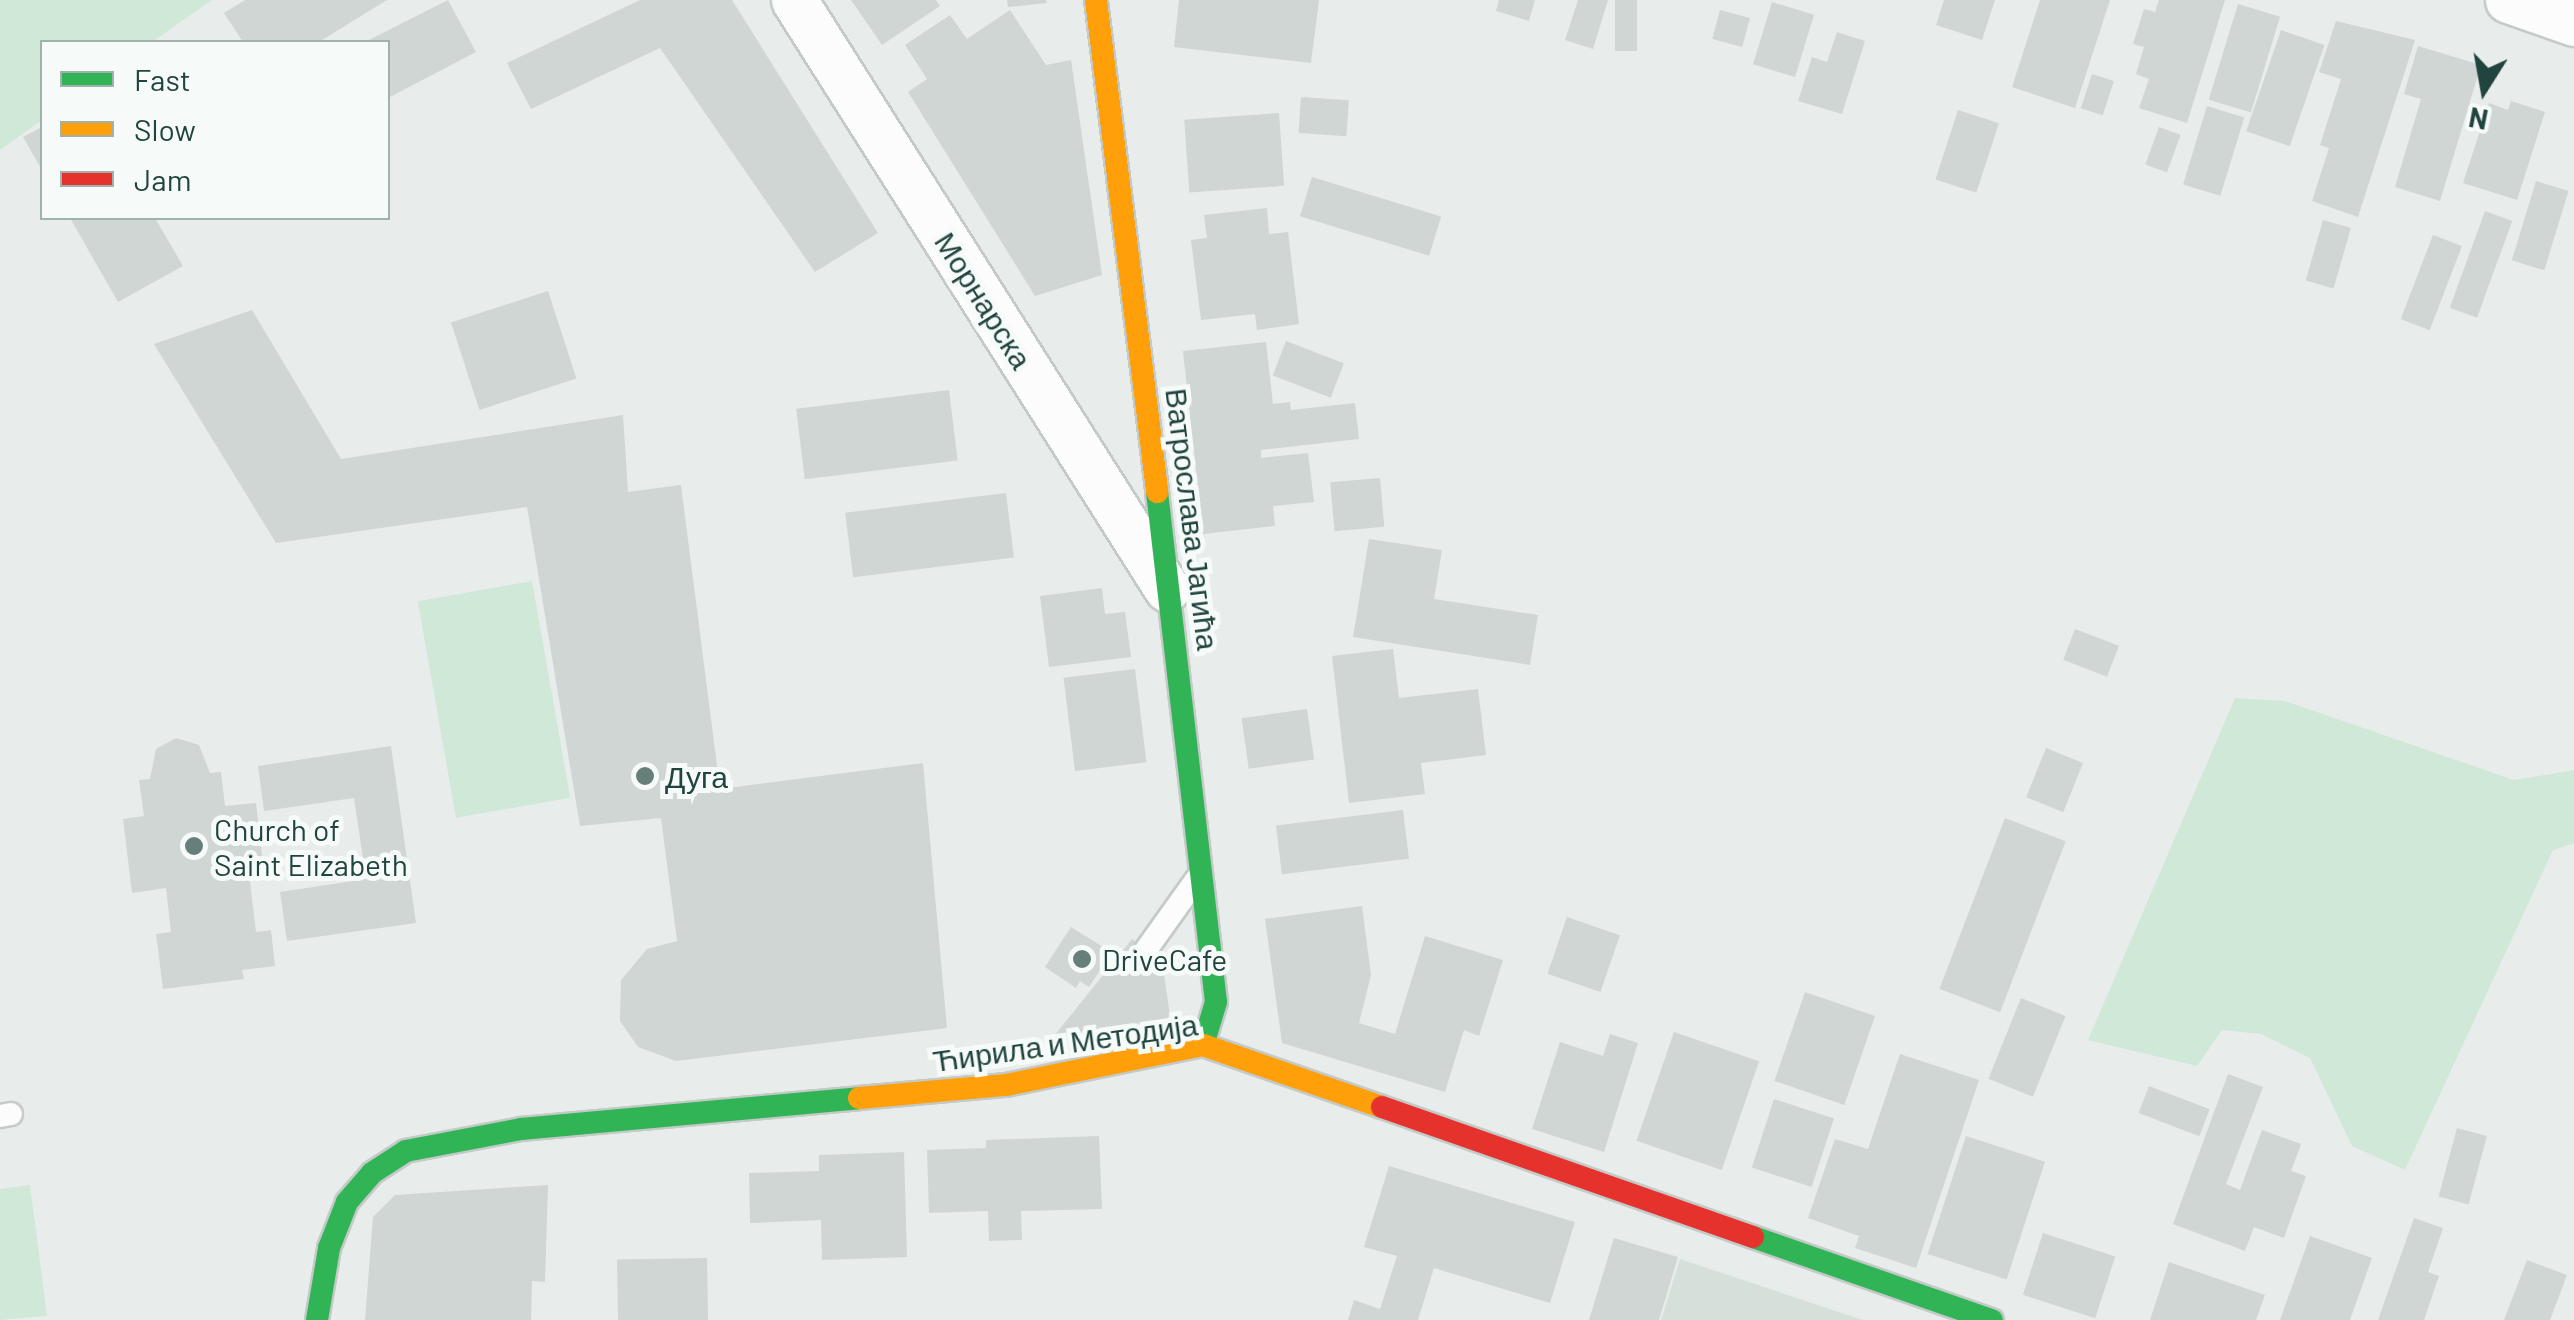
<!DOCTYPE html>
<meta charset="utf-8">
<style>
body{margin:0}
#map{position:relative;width:2574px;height:1320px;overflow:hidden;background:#e8edeb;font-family:Barlow,sans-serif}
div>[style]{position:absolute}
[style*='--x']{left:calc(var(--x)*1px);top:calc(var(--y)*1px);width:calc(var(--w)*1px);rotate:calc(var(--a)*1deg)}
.built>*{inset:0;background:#d5e0db}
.green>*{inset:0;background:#d0e8d8;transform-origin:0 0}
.building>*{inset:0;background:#cfd6d4;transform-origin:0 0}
.roads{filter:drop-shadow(2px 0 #c4cac8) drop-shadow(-2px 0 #c4cac8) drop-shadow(0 2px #c4cac8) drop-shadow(0 -2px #c4cac8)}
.lane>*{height:22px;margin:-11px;padding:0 11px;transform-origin:11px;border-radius:11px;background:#fcfcfc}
.street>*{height:45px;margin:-22.5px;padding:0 22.5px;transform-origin:22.5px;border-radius:22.5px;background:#fcfcfc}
.fast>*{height:22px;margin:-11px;padding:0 11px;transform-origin:11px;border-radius:11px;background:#30b455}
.slow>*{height:22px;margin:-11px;padding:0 11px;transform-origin:11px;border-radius:11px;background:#ff9f0a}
.jam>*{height:22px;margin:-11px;padding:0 11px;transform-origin:11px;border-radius:11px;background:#e5322d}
.dots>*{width:28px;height:28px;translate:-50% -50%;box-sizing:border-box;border:5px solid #f6fbf9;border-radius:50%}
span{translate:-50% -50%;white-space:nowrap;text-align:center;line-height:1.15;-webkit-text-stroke:10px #f6fbf9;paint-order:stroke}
.street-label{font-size:30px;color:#21443e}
.poi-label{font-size:30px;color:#21443e}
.left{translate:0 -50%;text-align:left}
.legend{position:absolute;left:40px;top:40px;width:350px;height:180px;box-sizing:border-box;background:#f6fbf9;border:2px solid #a1b2ae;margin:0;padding:12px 18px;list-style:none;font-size:30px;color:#21443e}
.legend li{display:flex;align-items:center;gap:20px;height:50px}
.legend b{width:50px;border:2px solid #a1b2ae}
.north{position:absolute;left:2434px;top:40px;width:100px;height:100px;-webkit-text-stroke:8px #f6fbf9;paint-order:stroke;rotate:191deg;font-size:28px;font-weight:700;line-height:40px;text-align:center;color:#21443e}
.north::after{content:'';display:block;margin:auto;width:35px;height:45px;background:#21443e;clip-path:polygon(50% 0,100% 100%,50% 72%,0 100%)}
</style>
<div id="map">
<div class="built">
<div style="clip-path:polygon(1680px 1259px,1863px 1320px,1661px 1320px)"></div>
</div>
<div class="green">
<div style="clip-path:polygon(0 0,212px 0,152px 42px,42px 42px,42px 120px,0 150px)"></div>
<div style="left:532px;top:581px;width:220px;height:116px;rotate:80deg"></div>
<div style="clip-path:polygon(2235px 698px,2285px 701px,2514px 780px,2574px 770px,2574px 843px,2553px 850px,2405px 1170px,2352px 1146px,2310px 1058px,2261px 1034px,2222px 1030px,2197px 1066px,2088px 1040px)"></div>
<div style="clip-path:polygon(30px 1185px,47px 1316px,0 1320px,0 1189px)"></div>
</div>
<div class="building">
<div style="clip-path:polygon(245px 0,387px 0,319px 42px,243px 42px,224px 13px)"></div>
<div style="clip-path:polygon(448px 0,476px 52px,388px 98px,388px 42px,365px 42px)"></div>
<div style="clip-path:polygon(640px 0,732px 0,878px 233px,815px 272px,660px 48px,531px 109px,507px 63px)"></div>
<div style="clip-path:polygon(851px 0,936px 0,940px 6px,882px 45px)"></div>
<div style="clip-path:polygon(1007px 0,1046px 0,1047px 3px,1008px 7px)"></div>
<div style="clip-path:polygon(1179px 0,1319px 0,1311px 63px,1174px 47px)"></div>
<div style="clip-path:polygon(1499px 0,1535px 0,1529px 21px,1496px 11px)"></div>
<div style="clip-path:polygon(1578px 0,1608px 0,1593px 49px,1565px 40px)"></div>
<div style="left:1615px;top:0;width:22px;height:51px"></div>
<div style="clip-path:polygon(1944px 0,1995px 0,1982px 40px,1936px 25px)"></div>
<div style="clip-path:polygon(2040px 0,2110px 0,2075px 108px,2012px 87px)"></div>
<div style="clip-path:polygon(2159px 0,2225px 0,2187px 123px,2139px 108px,2149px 79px,2136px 74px,2144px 47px,2133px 44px,2144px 9px,2155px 12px)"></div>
<div style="left:1772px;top:2px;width:44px;height:65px;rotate:17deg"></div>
<div style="left:2238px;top:4px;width:44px;height:100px;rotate:17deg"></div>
<div style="clip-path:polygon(1010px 10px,1046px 65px,1071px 60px,1102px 275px,1035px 296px,908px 92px,927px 79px,905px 45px,950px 15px,967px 39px)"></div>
<div style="left:1720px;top:10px;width:31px;height:30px;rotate:15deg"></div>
<div style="clip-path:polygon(2336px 21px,2415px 40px,2358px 217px,2312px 201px,2329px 148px,2320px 145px,2341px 79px,2319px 72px)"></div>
<div style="left:2281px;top:30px;width:46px;height:107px;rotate:19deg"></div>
<div style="clip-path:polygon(1837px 32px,1865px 41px,1842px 114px,1798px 101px,1812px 57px,1827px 62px)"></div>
<div style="clip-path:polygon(2418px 46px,2481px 65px,2440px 201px,2395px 187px,2421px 99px,2404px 94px)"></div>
<div style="left:2092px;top:74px;width:23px;height:36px;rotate:18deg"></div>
<div style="left:1301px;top:97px;width:48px;height:36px;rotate:4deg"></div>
<div style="clip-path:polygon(2511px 101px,2545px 112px,2517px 200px,2463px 183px,2489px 103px,2508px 110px)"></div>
<div style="left:2207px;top:106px;width:39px;height:82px;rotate:17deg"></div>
<div style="left:1958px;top:110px;width:43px;height:73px;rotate:18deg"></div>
<div style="left:1279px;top:113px;width:73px;height:95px;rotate:86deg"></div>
<div style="clip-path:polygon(42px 127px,42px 170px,23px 137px)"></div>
<div style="left:2159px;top:127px;width:23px;height:40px;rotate:20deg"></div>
<div style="left:1312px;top:177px;width:135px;height:41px;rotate:17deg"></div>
<div style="left:2536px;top:181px;width:34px;height:83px;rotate:17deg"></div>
<div style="clip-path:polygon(1267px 208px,1269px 234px,1288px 232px,1299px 324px,1257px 330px,1255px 314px,1201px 320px,1191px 240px,1207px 238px,1204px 215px)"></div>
<div style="left:2485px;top:211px;width:29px;height:103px;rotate:20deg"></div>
<div style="clip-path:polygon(70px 218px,155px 218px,183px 266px,118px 302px)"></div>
<div style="left:2323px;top:220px;width:29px;height:63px;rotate:16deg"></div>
<div style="left:2433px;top:235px;width:31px;height:90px;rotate:21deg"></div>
<div style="left:548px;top:291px;width:92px;height:102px;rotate:72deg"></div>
<div style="clip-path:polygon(252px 310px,341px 459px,623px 415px,628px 492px,681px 485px,720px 789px,923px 763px,947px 1028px,676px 1061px,638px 1047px,620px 1021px,621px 980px,647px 949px,677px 941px,661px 818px,580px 826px,527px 507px,276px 543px,154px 344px)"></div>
<div style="left:1286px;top:341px;width:62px;height:37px;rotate:21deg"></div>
<div style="clip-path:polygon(1266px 342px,1273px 404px,1290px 402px,1291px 410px,1355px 403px,1359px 439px,1261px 450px,1261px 458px,1308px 453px,1314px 502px,1273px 506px,1275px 526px,1203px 534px,1183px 351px)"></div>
<div style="left:949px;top:390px;width:71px;height:154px;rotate:83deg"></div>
<div style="left:1380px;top:478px;width:49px;height:50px;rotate:85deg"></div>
<div style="left:1006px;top:493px;width:65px;height:162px;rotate:83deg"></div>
<div style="clip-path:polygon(1369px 539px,1442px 550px,1434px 599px,1538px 615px,1530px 665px,1353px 637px)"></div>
<div style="clip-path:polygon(1102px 588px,1105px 614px,1125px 612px,1131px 657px,1049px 667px,1040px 596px)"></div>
<div style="left:2075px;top:629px;width:47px;height:33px;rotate:21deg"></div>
<div style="clip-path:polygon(1393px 649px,1399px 698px,1478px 689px,1486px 755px,1421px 763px,1425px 794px,1349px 803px,1332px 656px)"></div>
<div style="left:1135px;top:669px;width:94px;height:72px;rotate:83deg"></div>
<div style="left:1307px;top:709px;width:51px;height:66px;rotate:82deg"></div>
<div style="clip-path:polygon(176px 738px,199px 745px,210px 773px,221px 772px,225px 806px,256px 803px,264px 873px,249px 874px,256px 932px,271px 930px,275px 966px,242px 970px,244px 979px,163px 989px,156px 934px,171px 932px,166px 888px,132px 893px,123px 819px,144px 816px,139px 780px,150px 779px,156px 749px)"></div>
<div style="clip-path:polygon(391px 746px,416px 923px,287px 941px,280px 892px,366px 879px,354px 798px,264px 811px,258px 766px)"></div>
<div style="left:2046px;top:748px;width:40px;height:53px;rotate:22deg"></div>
<div style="left:1403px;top:810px;width:49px;height:128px;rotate:83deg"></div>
<div style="left:2005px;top:818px;width:65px;height:183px;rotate:21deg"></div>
<div style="clip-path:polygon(1362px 906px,1371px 975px,1359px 1023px,1395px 1034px,1425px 936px,1503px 960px,1479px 1036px,1464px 1030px,1445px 1092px,1282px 1043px,1265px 919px)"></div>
<div style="left:1567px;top:917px;width:56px;height:60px;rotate:19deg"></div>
<div style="clip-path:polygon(1071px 927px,1103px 947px,1099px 953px,1108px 958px,1089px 987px,1080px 981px,1076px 988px,1045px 967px)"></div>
<div style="clip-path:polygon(1132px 939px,1162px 961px,1170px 1015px,1135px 1058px,1063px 1050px,1050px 1041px)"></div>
<div style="left:1805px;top:992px;width:74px;height:94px;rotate:19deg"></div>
<div style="left:2021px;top:998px;width:48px;height:87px;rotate:22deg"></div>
<div style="left:1674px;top:1032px;width:90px;height:115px;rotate:19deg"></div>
<div style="clip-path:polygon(1610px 1034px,1638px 1043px,1604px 1152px,1532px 1129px,1560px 1042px,1603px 1056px)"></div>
<div style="clip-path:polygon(1900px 1054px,1979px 1080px,1916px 1268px,1855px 1248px,1859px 1236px,1808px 1218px,1835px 1139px,1868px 1149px)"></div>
<div style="clip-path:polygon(2228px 1074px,2263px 1087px,2226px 1184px,2240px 1190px,2262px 1130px,2301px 1144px,2291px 1171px,2306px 1176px,2284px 1238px,2254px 1227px,2245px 1251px,2173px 1224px)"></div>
<div style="left:2149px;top:1086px;width:65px;height:29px;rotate:21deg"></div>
<div style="left:1774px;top:1099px;width:63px;height:72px;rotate:18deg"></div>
<div style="left:2457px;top:1128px;width:31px;height:71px;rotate:15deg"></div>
<div style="clip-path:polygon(1099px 1136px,1102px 1209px,1021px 1211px,1022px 1240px,989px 1241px,988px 1211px,929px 1213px,927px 1150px,986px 1148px,986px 1140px)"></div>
<div style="left:1966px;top:1136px;width:83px;height:124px;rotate:18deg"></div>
<div style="clip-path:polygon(904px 1152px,907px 1257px,822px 1260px,821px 1220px,750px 1223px,749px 1173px,819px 1171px,819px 1155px)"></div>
<div style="clip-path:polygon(1389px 1166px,1575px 1222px,1550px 1303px,1434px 1268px,1418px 1320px,1348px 1320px,1354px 1300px,1380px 1309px,1397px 1256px,1364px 1247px)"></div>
<div style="clip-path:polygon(548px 1185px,545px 1282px,532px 1281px,531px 1320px,365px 1320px,373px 1217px,395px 1195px)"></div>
<div style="clip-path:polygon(2414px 1218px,2443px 1228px,2428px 1272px,2439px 1276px,2424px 1320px,2378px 1320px)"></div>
<div style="left:2043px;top:1233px;width:76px;height:65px;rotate:18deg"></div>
<div style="clip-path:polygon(2310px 1236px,2372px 1258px,2350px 1320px,2280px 1320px)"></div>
<div style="clip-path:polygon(1614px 1238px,1678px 1257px,1659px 1320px,1589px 1320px)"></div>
<div style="left:707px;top:1258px;width:62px;height:90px;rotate:89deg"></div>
<div style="clip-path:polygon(2527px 1260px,2567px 1275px,2550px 1320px,2504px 1320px)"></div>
<div style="clip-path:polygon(2169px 1262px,2265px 1295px,2256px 1320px,2150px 1320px)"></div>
</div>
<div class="roads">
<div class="lane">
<div style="--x:1146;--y:950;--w:86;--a:-54.5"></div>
<div style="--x:0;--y:1116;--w:11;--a:-10"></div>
</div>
<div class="street">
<div style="--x:794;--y:0;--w:697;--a:57.65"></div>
<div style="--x:2508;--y:0;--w:70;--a:19.2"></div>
</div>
<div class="fast">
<div style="--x:1157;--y:492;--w:513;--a:83.4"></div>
<div style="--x:1216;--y:1002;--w:45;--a:106.8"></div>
<div style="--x:1753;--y:1237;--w:253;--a:19.2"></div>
<div style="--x:317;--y:1320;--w:73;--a:-80.5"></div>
<div style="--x:329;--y:1248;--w:49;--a:-68.6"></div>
<div style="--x:347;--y:1202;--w:38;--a:-49"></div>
<div style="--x:372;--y:1173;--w:40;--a:-32.9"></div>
<div style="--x:406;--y:1151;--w:117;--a:-10.8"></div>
<div style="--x:521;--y:1129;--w:339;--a:-5.2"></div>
</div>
<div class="slow">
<div style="--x:1096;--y:0;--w:496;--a:82.9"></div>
<div style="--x:859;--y:1098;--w:148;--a:-5.1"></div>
<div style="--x:1006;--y:1085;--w:201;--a:-11.5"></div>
<div style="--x:1203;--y:1045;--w:189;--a:19.1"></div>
</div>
<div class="jam">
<div style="--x:1382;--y:1107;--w:393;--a:19.3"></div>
</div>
</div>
<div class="dots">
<div style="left:645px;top:776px;background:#677f7b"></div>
<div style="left:194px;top:846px;background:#677f7b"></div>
<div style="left:1082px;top:959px;background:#677f7b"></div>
</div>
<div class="street-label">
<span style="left:984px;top:300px;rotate:58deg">Морнарска</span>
<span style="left:1193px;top:519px;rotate:83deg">Ватрослава Јагића</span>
<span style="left:1065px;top:1042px;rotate:-8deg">Ћирила и Методија</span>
</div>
<div class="poi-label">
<span class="left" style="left:665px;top:776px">Дуга</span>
<span class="left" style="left:214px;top:846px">Church of<br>Saint Elizabeth</span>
<span class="left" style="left:1102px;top:959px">DriveCafe</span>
</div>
<ul class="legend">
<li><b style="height:12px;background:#30b455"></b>Fast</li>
<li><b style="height:12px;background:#ff9f0a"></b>Slow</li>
<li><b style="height:12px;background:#e5322d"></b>Jam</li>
</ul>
<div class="north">N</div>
</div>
